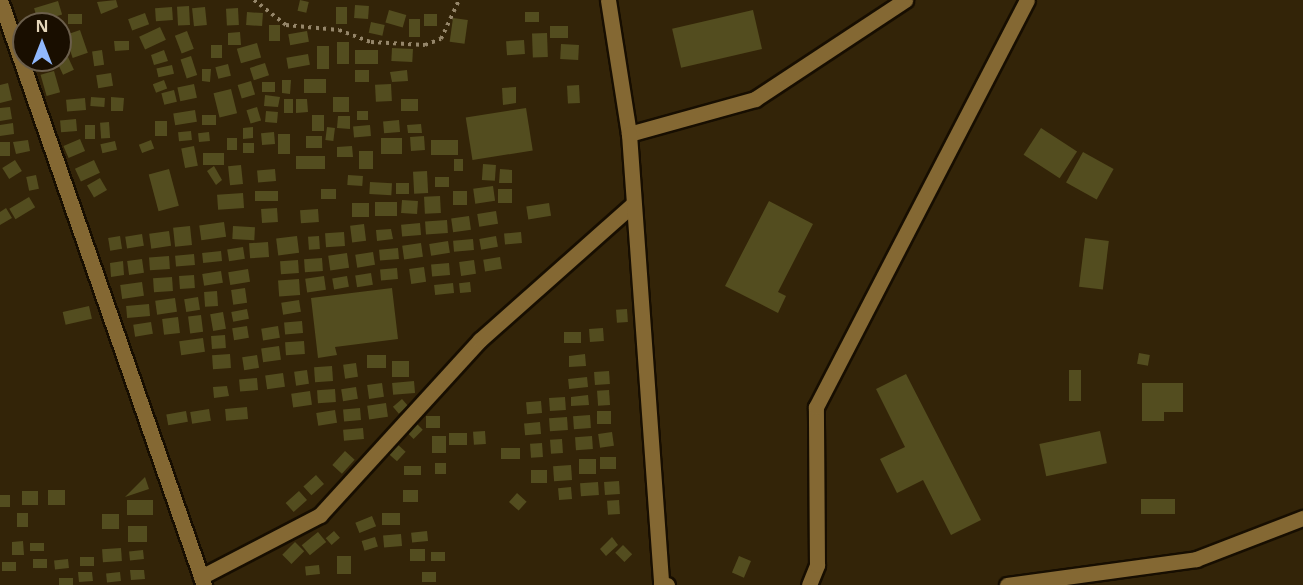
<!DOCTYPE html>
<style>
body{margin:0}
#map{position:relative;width:1303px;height:585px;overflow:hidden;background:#332408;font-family:"Open Sans",sans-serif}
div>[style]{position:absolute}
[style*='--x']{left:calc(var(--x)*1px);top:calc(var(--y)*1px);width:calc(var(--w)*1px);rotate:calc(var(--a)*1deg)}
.building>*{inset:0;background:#534d1f;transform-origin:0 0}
.path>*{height:4px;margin-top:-2px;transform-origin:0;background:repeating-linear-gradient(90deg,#95866a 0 3px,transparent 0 7.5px)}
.roads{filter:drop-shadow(2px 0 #170e01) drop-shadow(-2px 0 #170e01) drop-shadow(0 2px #170e01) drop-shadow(0 -2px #170e01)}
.street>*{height:15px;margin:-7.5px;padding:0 7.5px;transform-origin:7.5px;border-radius:7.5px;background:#846833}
.secondary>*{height:15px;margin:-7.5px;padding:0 7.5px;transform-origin:7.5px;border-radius:7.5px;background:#846833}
span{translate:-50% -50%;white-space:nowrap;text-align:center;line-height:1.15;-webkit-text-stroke:5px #190e00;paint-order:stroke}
.north{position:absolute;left:12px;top:12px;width:60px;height:60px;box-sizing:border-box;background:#190e00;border:2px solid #6b5e4b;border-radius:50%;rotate:0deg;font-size:16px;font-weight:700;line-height:24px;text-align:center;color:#e5d6bb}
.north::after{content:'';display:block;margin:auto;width:21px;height:27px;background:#91b8fd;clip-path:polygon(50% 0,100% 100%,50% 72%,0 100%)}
</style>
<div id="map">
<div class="building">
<div style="clip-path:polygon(116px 0,118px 7px,101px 14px,97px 2px)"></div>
<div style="left:300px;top:0;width:9px;height:11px;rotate:13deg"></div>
<div style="left:58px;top:1px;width:14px;height:25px;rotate:73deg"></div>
<div style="left:355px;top:5px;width:14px;height:13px;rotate:4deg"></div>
<div style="left:189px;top:6px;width:19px;height:12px;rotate:87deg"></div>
<div style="left:172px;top:7px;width:13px;height:17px;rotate:86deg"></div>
<div style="left:205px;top:7px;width:18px;height:13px;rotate:84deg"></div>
<div style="left:336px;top:7px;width:11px;height:17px"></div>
<div style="left:238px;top:8px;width:17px;height:12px;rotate:87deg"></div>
<div style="left:389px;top:10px;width:18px;height:13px;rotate:16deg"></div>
<div style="left:753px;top:10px;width:40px;height:83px;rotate:77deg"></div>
<div style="left:247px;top:12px;width:16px;height:13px;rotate:4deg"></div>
<div style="left:525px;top:12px;width:14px;height:10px"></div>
<div style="left:145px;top:13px;width:12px;height:18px;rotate:70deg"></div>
<div style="left:68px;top:14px;width:14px;height:10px"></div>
<div style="left:424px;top:14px;width:13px;height:12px"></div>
<div style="left:453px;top:18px;width:15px;height:24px;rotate:8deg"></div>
<div style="left:409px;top:19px;width:11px;height:18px"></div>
<div style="left:371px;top:22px;width:14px;height:11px;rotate:12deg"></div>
<div style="left:269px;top:25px;width:11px;height:16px"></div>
<div style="left:550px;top:26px;width:18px;height:12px"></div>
<div style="left:160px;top:27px;width:14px;height:23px;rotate:65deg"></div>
<div style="left:80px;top:30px;width:24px;height:16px;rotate:71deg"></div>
<div style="left:187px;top:31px;width:19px;height:13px;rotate:69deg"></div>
<div style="left:307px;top:31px;width:11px;height:19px;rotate:80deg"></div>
<div style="clip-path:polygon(240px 32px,241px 45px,228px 45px,228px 33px)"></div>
<div style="left:547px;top:33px;width:24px;height:15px;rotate:88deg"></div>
<div style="left:524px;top:40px;width:14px;height:18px;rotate:86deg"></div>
<div style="clip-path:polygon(114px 41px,129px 41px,129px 50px,115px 51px)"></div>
<div style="left:337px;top:42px;width:12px;height:22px"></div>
<div style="left:257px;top:43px;width:15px;height:21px;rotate:74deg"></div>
<div style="left:561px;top:44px;width:18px;height:15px;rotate:3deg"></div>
<div style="left:222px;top:45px;width:13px;height:11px;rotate:90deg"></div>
<div style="left:317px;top:46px;width:12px;height:23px"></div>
<div style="left:392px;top:48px;width:21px;height:13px;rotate:3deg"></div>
<div style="left:102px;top:50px;width:15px;height:10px;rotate:82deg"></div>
<div style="clip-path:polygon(164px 50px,168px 61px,154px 65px,151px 55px)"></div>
<div style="left:355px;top:50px;width:23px;height:14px"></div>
<div style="left:308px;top:54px;width:11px;height:22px;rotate:80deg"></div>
<div style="left:191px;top:56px;width:20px;height:11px;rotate:72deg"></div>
<div style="left:68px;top:57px;width:14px;height:12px;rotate:65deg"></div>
<div style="left:265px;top:63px;width:13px;height:16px;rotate:72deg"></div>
<div style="left:228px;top:64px;width:12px;height:13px;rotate:76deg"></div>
<div style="left:172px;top:65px;width:9px;height:16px;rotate:77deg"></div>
<div style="clip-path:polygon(202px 69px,211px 69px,210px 82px,202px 81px)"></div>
<div style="left:355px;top:70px;width:14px;height:12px"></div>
<div style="clip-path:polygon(407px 70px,408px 81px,392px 82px,390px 72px)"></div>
<div style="left:54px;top:71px;width:22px;height:14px;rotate:74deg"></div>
<div style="left:111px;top:73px;width:13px;height:15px;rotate:81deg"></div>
<div style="left:304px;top:79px;width:22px;height:14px"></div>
<div style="left:164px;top:80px;width:9px;height:12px;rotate:69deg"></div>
<div style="clip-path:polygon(282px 80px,291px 80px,290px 94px,282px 93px)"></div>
<div style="left:251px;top:81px;width:14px;height:14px;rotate:73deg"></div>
<div style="left:262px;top:82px;width:13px;height:10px"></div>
<div style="clip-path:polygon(8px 83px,12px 100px,0 103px,0 85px)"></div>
<div style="left:194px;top:84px;width:14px;height:17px;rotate:78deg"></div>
<div style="left:391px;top:84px;width:17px;height:16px;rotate:87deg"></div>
<div style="left:579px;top:85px;width:18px;height:12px;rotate:87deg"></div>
<div style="clip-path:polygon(516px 87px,516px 103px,503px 105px,502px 88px)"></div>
<div style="left:231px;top:89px;width:25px;height:18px;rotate:76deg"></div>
<div style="left:174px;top:90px;width:12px;height:13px;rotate:76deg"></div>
<div style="clip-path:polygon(265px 95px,280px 97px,278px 107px,264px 106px)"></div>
<div style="left:91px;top:97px;width:14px;height:9px;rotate:4deg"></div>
<div style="clip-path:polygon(111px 97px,124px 98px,123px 111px,111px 111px)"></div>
<div style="left:333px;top:97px;width:16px;height:15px"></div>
<div style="left:85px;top:98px;width:12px;height:19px;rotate:85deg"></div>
<div style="left:284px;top:99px;width:9px;height:14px"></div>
<div style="clip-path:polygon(296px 99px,307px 99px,308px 112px,296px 113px)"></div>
<div style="left:401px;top:99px;width:17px;height:12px"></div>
<div style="clip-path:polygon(10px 107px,12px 119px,0 121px,0 108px)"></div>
<div style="left:257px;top:107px;width:14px;height:11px;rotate:73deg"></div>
<div style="left:526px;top:108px;width:43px;height:61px;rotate:81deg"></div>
<div style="left:195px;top:110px;width:12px;height:22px;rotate:81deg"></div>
<div style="left:266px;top:111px;width:12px;height:11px;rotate:5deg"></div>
<div style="left:357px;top:111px;width:11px;height:9px"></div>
<div style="left:202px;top:115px;width:14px;height:10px"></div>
<div style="left:312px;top:115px;width:12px;height:16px"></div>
<div style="clip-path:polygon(338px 116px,350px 116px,350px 129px,337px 128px)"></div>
<div style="left:76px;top:119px;width:12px;height:16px;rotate:85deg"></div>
<div style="left:399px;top:120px;width:12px;height:16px;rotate:85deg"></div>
<div style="left:155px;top:121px;width:12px;height:15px"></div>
<div style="left:109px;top:122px;width:16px;height:9px;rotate:86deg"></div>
<div style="clip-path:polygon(13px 123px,14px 134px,0 136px,0 125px)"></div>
<div style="clip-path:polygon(421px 124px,422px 133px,408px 133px,407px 125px)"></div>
<div style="left:85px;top:125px;width:10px;height:14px"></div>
<div style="left:370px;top:125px;width:11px;height:17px;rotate:85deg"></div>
<div style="clip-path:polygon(253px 127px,253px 138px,243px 139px,243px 128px)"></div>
<div style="left:327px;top:127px;width:8px;height:13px;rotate:7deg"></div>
<div style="left:1041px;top:128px;width:43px;height:32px;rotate:33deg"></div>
<div style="left:191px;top:131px;width:9px;height:13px;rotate:84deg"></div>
<div style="left:209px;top:132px;width:9px;height:11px;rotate:84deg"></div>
<div style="left:274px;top:132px;width:12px;height:13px;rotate:85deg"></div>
<div style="left:278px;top:134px;width:12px;height:20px"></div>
<div style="left:306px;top:136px;width:16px;height:12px"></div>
<div style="left:424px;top:136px;width:14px;height:14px;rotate:86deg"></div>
<div style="left:227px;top:138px;width:10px;height:12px"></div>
<div style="left:381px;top:138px;width:21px;height:16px"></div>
<div style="left:80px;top:139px;width:13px;height:18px;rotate:67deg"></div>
<div style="clip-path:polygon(28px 140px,30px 151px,16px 154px,13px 142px)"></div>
<div style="left:151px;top:140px;width:9px;height:13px;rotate:69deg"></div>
<div style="left:458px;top:140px;width:15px;height:27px;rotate:90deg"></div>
<div style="left:115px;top:141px;width:9px;height:15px;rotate:77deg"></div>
<div style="left:0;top:142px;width:10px;height:14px"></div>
<div style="left:243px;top:143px;width:11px;height:10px"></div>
<div style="left:194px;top:146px;width:20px;height:13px;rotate:79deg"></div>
<div style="clip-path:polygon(352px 146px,353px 157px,337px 157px,337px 147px)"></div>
<div style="left:359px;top:151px;width:14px;height:18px"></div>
<div style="left:1083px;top:152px;width:35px;height:35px;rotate:29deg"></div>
<div style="left:203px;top:153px;width:21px;height:12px"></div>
<div style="left:296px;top:156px;width:29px;height:13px"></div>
<div style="left:454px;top:159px;width:9px;height:12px"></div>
<div style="left:15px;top:160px;width:13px;height:15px;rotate:58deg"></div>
<div style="left:94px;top:160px;width:14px;height:21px;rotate:65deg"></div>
<div style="left:483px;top:164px;width:13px;height:16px;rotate:4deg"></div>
<div style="left:241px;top:165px;width:19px;height:13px;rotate:84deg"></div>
<div style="clip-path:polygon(214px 166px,222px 180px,216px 185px,207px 171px)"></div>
<div style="left:169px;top:169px;width:38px;height:21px;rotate:75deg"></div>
<div style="left:275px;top:169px;width:12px;height:18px;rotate:85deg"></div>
<div style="clip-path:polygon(500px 169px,512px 170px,512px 183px,499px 183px)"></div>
<div style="left:427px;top:171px;width:22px;height:14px;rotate:87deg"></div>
<div style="left:36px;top:175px;width:14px;height:10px;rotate:78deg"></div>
<div style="left:348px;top:175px;width:15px;height:10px;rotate:4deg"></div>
<div style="left:435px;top:177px;width:14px;height:10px"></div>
<div style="left:100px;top:178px;width:14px;height:15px;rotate:60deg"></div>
<div style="left:370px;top:182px;width:22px;height:12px;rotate:3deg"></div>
<div style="left:396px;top:183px;width:13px;height:11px"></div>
<div style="left:493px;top:186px;width:15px;height:20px;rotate:82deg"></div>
<div style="left:336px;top:189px;width:10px;height:15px;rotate:90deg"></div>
<div style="left:498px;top:189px;width:14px;height:14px"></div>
<div style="left:255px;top:191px;width:23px;height:10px"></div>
<div style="left:453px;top:191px;width:14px;height:14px"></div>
<div style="left:243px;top:193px;width:15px;height:26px;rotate:86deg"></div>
<div style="left:440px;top:196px;width:17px;height:16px;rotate:87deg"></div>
<div style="left:29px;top:197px;width:12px;height:23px;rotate:59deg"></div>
<div style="left:402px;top:200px;width:16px;height:13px;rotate:4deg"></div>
<div style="clip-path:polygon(769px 201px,813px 224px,778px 292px,786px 296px,778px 313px,725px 286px)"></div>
<div style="left:375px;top:202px;width:22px;height:14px"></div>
<div style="left:352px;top:203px;width:17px;height:14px"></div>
<div style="left:549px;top:203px;width:13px;height:23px;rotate:81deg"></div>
<div style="clip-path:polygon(6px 208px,12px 218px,0 225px,0 212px)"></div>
<div style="left:277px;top:208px;width:14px;height:16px;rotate:86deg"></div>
<div style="left:318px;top:209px;width:13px;height:18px;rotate:86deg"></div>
<div style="left:496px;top:211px;width:13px;height:19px;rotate:81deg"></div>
<div style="left:469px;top:216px;width:14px;height:18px;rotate:82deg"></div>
<div style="left:447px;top:220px;width:13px;height:22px;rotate:86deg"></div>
<div style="left:224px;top:222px;width:15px;height:25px;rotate:82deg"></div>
<div style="left:420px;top:223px;width:12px;height:19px;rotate:85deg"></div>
<div style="left:364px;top:224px;width:17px;height:14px;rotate:83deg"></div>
<div style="left:190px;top:226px;width:19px;height:17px;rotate:84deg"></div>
<div style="left:233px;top:226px;width:22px;height:13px;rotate:3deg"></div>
<div style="clip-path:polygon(391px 229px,393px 239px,377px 241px,376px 230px)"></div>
<div style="left:169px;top:231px;width:15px;height:20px;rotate:82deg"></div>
<div style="left:344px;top:232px;width:14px;height:19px;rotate:86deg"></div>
<div style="left:521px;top:232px;width:11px;height:17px;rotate:85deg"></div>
<div style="left:142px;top:234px;width:12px;height:17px;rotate:81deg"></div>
<div style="left:120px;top:236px;width:13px;height:12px;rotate:81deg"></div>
<div style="left:297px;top:236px;width:17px;height:21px;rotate:83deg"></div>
<div style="left:319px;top:236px;width:13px;height:11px;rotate:86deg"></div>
<div style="left:496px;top:236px;width:11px;height:17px;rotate:80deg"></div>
<div style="left:1085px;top:238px;width:24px;height:49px;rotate:7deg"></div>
<div style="left:473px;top:239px;width:11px;height:20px;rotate:85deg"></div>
<div style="left:448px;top:241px;width:12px;height:19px;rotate:81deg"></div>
<div style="left:268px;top:242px;width:15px;height:19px;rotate:86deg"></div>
<div style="left:421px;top:243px;width:14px;height:19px;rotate:82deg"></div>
<div style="left:243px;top:247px;width:12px;height:16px;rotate:81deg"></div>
<div style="left:398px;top:248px;width:11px;height:19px;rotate:85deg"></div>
<div style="left:221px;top:251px;width:10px;height:19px;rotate:84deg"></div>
<div style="left:373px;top:252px;width:13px;height:18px;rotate:81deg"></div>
<div style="left:347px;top:253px;width:15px;height:19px;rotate:82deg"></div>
<div style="left:194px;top:254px;width:11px;height:19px;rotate:85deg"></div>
<div style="left:169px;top:256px;width:13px;height:20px;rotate:86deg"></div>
<div style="left:500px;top:257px;width:12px;height:17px;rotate:81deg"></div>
<div style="left:322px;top:258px;width:13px;height:18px;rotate:86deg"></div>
<div style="left:142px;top:259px;width:14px;height:15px;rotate:82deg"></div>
<div style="left:298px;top:260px;width:13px;height:18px;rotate:86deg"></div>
<div style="left:474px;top:260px;width:14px;height:15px;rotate:82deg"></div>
<div style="clip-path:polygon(123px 261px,124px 275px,111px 277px,110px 263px)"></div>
<div style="left:449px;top:263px;width:12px;height:18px;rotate:85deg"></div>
<div style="left:424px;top:267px;width:15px;height:15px;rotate:82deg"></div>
<div style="left:397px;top:268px;width:11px;height:17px;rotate:85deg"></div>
<div style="left:248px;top:269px;width:13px;height:20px;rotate:81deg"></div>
<div style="left:221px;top:271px;width:12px;height:19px;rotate:81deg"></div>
<div style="left:371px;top:273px;width:12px;height:16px;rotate:81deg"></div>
<div style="left:194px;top:275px;width:13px;height:15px;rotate:86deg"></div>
<div style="left:324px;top:276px;width:14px;height:19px;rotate:82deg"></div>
<div style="left:347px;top:276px;width:11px;height:15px;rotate:80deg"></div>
<div style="left:172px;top:277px;width:14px;height:19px;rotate:86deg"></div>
<div style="left:299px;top:279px;width:16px;height:21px;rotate:86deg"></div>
<div style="left:142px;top:282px;width:14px;height:22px;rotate:82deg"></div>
<div style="left:470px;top:282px;width:10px;height:11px;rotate:84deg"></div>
<div style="left:453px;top:283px;width:10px;height:19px;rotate:84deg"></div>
<div style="left:245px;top:288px;width:15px;height:14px;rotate:82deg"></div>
<div style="clip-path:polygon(392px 288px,398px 339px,335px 347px,337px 355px,318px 358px,311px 298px)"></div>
<div style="left:217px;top:291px;width:15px;height:13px;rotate:86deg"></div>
<div style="left:198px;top:297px;width:13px;height:14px;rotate:81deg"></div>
<div style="left:175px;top:298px;width:14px;height:20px;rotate:82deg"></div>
<div style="left:299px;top:300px;width:12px;height:18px;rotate:81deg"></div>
<div style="left:149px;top:304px;width:12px;height:23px;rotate:85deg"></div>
<div style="left:89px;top:306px;width:13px;height:27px;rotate:77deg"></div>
<div style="left:247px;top:309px;width:10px;height:16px;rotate:79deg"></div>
<div style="left:627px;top:309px;width:13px;height:11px;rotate:86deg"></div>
<div style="left:223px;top:312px;width:17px;height:13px;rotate:80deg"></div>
<div style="left:201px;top:315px;width:17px;height:13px;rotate:83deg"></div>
<div style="left:178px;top:317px;width:16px;height:16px;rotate:83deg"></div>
<div style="left:302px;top:321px;width:12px;height:18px;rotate:85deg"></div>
<div style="left:151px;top:322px;width:12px;height:18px;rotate:81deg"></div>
<div style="left:247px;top:326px;width:12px;height:15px;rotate:81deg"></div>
<div style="left:278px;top:326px;width:12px;height:17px;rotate:81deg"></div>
<div style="left:603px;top:328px;width:13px;height:14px;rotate:86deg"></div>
<div style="left:581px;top:332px;width:11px;height:17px;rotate:90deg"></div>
<div style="left:225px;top:335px;width:13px;height:14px;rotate:86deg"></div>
<div style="left:203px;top:338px;width:14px;height:24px;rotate:82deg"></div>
<div style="left:304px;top:341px;width:13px;height:19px;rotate:86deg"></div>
<div style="left:279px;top:346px;width:14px;height:18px;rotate:82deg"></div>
<div style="left:1139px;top:353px;width:11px;height:11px;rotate:10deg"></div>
<div style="left:230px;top:354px;width:14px;height:18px;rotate:86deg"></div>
<div style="clip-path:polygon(585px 354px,586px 366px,569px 367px,569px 356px)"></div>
<div style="left:257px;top:355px;width:13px;height:15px;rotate:81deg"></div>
<div style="left:367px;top:355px;width:19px;height:13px"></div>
<div style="left:409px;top:361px;width:16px;height:17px;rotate:90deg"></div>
<div style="left:356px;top:363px;width:14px;height:13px;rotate:82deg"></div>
<div style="left:332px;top:366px;width:15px;height:18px;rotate:86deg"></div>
<div style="left:307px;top:370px;width:14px;height:13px;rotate:82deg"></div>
<div style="left:1069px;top:370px;width:12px;height:31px"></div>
<div style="left:609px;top:371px;width:13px;height:15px;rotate:86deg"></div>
<div style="left:283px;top:373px;width:14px;height:18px;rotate:82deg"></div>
<div style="clip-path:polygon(906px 374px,981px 520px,951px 535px,923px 480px,897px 493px,880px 459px,905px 447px,876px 389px)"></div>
<div style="left:587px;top:377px;width:10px;height:19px;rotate:84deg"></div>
<div style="left:257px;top:378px;width:12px;height:18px;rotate:85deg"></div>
<div style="left:414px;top:381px;width:12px;height:22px;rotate:85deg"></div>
<div style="left:382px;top:383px;width:14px;height:15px;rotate:82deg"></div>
<div style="clip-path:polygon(1142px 383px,1183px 383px,1183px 412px,1164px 412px,1164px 421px,1142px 421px)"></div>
<div style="clip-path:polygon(227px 386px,229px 396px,214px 398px,213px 387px)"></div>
<div style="left:356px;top:387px;width:12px;height:15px;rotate:81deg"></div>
<div style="left:335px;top:389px;width:13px;height:18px;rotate:86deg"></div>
<div style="left:609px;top:390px;width:15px;height:12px;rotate:86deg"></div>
<div style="left:310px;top:391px;width:14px;height:19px;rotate:82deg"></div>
<div style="clip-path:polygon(588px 395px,589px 405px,571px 406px,571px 397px)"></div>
<div style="left:565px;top:397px;width:13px;height:16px;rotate:86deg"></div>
<div style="left:402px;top:399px;width:9px;height:12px;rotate:49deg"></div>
<div style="left:541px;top:401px;width:12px;height:15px;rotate:85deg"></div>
<div style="left:386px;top:403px;width:14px;height:19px;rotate:82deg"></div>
<div style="left:247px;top:407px;width:12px;height:22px;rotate:85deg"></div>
<div style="left:360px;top:408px;width:12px;height:17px;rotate:85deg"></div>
<div style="left:209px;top:409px;width:12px;height:19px;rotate:81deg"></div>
<div style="left:335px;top:410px;width:13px;height:19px;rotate:81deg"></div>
<div style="left:186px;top:411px;width:11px;height:20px;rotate:80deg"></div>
<div style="left:597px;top:411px;width:14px;height:13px"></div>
<div style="left:590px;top:415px;width:13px;height:17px;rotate:86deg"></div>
<div style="left:440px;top:416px;width:12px;height:14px;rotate:90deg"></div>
<div style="left:567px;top:417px;width:13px;height:18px;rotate:86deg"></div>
<div style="left:415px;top:422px;width:11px;height:13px;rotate:45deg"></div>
<div style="left:540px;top:422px;width:12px;height:16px;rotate:85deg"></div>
<div style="left:363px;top:428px;width:11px;height:20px;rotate:85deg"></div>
<div style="left:485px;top:431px;width:13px;height:12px;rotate:86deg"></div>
<div style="left:1100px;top:431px;width:33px;height:62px;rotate:78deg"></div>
<div style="left:612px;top:432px;width:14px;height:14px;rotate:82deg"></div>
<div style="left:449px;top:433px;width:18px;height:12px"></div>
<div style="left:432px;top:436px;width:14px;height:17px"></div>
<div style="left:592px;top:436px;width:13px;height:17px;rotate:86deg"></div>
<div style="left:562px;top:439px;width:14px;height:12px;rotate:86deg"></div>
<div style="left:396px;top:443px;width:13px;height:13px;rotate:42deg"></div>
<div style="left:542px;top:443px;width:14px;height:12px;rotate:86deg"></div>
<div style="left:520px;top:448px;width:11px;height:19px;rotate:90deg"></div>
<div style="left:345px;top:451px;width:13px;height:19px;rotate:42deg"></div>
<div style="left:616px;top:457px;width:12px;height:16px;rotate:90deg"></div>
<div style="left:596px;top:459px;width:15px;height:17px;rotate:90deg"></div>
<div style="left:435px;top:463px;width:11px;height:11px"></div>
<div style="left:571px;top:465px;width:15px;height:18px;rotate:86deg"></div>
<div style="left:421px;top:466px;width:9px;height:17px;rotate:90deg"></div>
<div style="left:547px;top:470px;width:13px;height:16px;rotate:90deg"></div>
<div style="left:316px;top:475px;width:12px;height:17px;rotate:48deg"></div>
<div style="clip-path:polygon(145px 477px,149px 489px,125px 497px)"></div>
<div style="left:619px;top:481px;width:13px;height:15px;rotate:86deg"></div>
<div style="left:598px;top:482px;width:13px;height:18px;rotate:86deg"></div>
<div style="left:571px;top:487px;width:12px;height:13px;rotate:85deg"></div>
<div style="left:48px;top:490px;width:17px;height:15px"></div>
<div style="left:403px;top:490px;width:15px;height:12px"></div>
<div style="left:22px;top:491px;width:16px;height:14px"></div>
<div style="left:299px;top:491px;width:12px;height:18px;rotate:48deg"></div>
<div style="left:517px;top:493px;width:13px;height:12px;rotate:42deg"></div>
<div style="left:0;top:495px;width:10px;height:12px"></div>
<div style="left:1175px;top:499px;width:15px;height:34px;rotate:90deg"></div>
<div style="left:127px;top:500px;width:26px;height:15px"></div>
<div style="left:619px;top:500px;width:14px;height:12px;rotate:86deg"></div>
<div style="left:17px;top:513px;width:11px;height:14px"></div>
<div style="left:400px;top:513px;width:12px;height:18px;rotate:90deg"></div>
<div style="left:102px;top:514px;width:17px;height:15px"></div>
<div style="left:372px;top:516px;width:11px;height:18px;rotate:68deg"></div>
<div style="left:128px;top:526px;width:19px;height:16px"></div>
<div style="left:334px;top:531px;width:9px;height:11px;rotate:49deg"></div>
<div style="left:427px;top:531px;width:10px;height:16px;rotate:84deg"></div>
<div style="left:318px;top:532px;width:13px;height:21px;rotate:51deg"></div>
<div style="left:401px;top:534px;width:12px;height:18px;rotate:85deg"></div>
<div style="left:375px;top:537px;width:10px;height:14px;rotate:73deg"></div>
<div style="clip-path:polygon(612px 537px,618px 545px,606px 556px,600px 549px)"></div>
<div style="clip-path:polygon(23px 541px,24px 555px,12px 555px,12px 542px)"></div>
<div style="left:295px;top:542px;width:13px;height:18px;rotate:45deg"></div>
<div style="left:30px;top:543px;width:14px;height:8px"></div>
<div style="left:623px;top:545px;width:13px;height:11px;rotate:45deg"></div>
<div style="left:121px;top:548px;width:13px;height:19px;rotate:86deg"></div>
<div style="left:425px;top:549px;width:12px;height:15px;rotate:90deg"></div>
<div style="left:143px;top:550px;width:9px;height:14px;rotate:84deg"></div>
<div style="left:431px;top:552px;width:14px;height:9px"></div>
<div style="left:351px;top:556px;width:18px;height:14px;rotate:90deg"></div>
<div style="left:739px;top:556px;width:13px;height:18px;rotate:23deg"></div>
<div style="left:80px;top:557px;width:14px;height:9px"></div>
<div style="left:33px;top:559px;width:14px;height:9px"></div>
<div style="left:68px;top:559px;width:9px;height:14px;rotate:84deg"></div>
<div style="left:16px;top:562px;width:9px;height:14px;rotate:90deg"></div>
<div style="left:319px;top:565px;width:9px;height:14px;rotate:84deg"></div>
<div style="clip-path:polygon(130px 570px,144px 570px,145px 579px,131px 580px)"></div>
<div style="clip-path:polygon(78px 572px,92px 572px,93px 581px,79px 582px)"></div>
<div style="left:120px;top:572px;width:9px;height:14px;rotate:84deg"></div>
<div style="left:436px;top:572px;width:10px;height:14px;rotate:90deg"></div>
<div style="left:59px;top:578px;width:14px;height:7px"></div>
</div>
<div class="path">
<div style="--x:254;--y:0;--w:41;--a:38"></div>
<div style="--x:286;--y:25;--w:53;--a:5.4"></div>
<div style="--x:339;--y:30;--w:34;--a:21"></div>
<div style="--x:371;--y:42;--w:54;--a:3.2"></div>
<div style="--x:425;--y:45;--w:17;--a:-21"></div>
<div style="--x:441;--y:39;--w:43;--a:-65.2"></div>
</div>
<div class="roads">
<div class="street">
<div style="--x:0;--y:0;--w:620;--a:70.78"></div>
<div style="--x:629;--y:134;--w:131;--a:-15.5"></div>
<div style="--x:755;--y:99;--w:180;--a:-33.4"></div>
<div style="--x:201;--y:577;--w:134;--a:-27.5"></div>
<div style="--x:320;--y:515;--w:237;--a:-47.6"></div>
<div style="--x:480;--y:340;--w:205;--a:-41.6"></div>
</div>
<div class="secondary">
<div style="--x:608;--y:0;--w:136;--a:81.1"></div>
<div style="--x:629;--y:134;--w:451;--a:85.9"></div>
<div style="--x:661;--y:584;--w:6;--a:9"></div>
<div style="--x:809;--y:585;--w:22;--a:-68"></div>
<div style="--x:817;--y:565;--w:158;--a:-90.4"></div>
<div style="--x:816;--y:407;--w:458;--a:-62.6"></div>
<div style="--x:1007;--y:585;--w:191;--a:-7.8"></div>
<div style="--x:1196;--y:559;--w:115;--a:-21"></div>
</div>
</div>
<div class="north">N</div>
</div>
